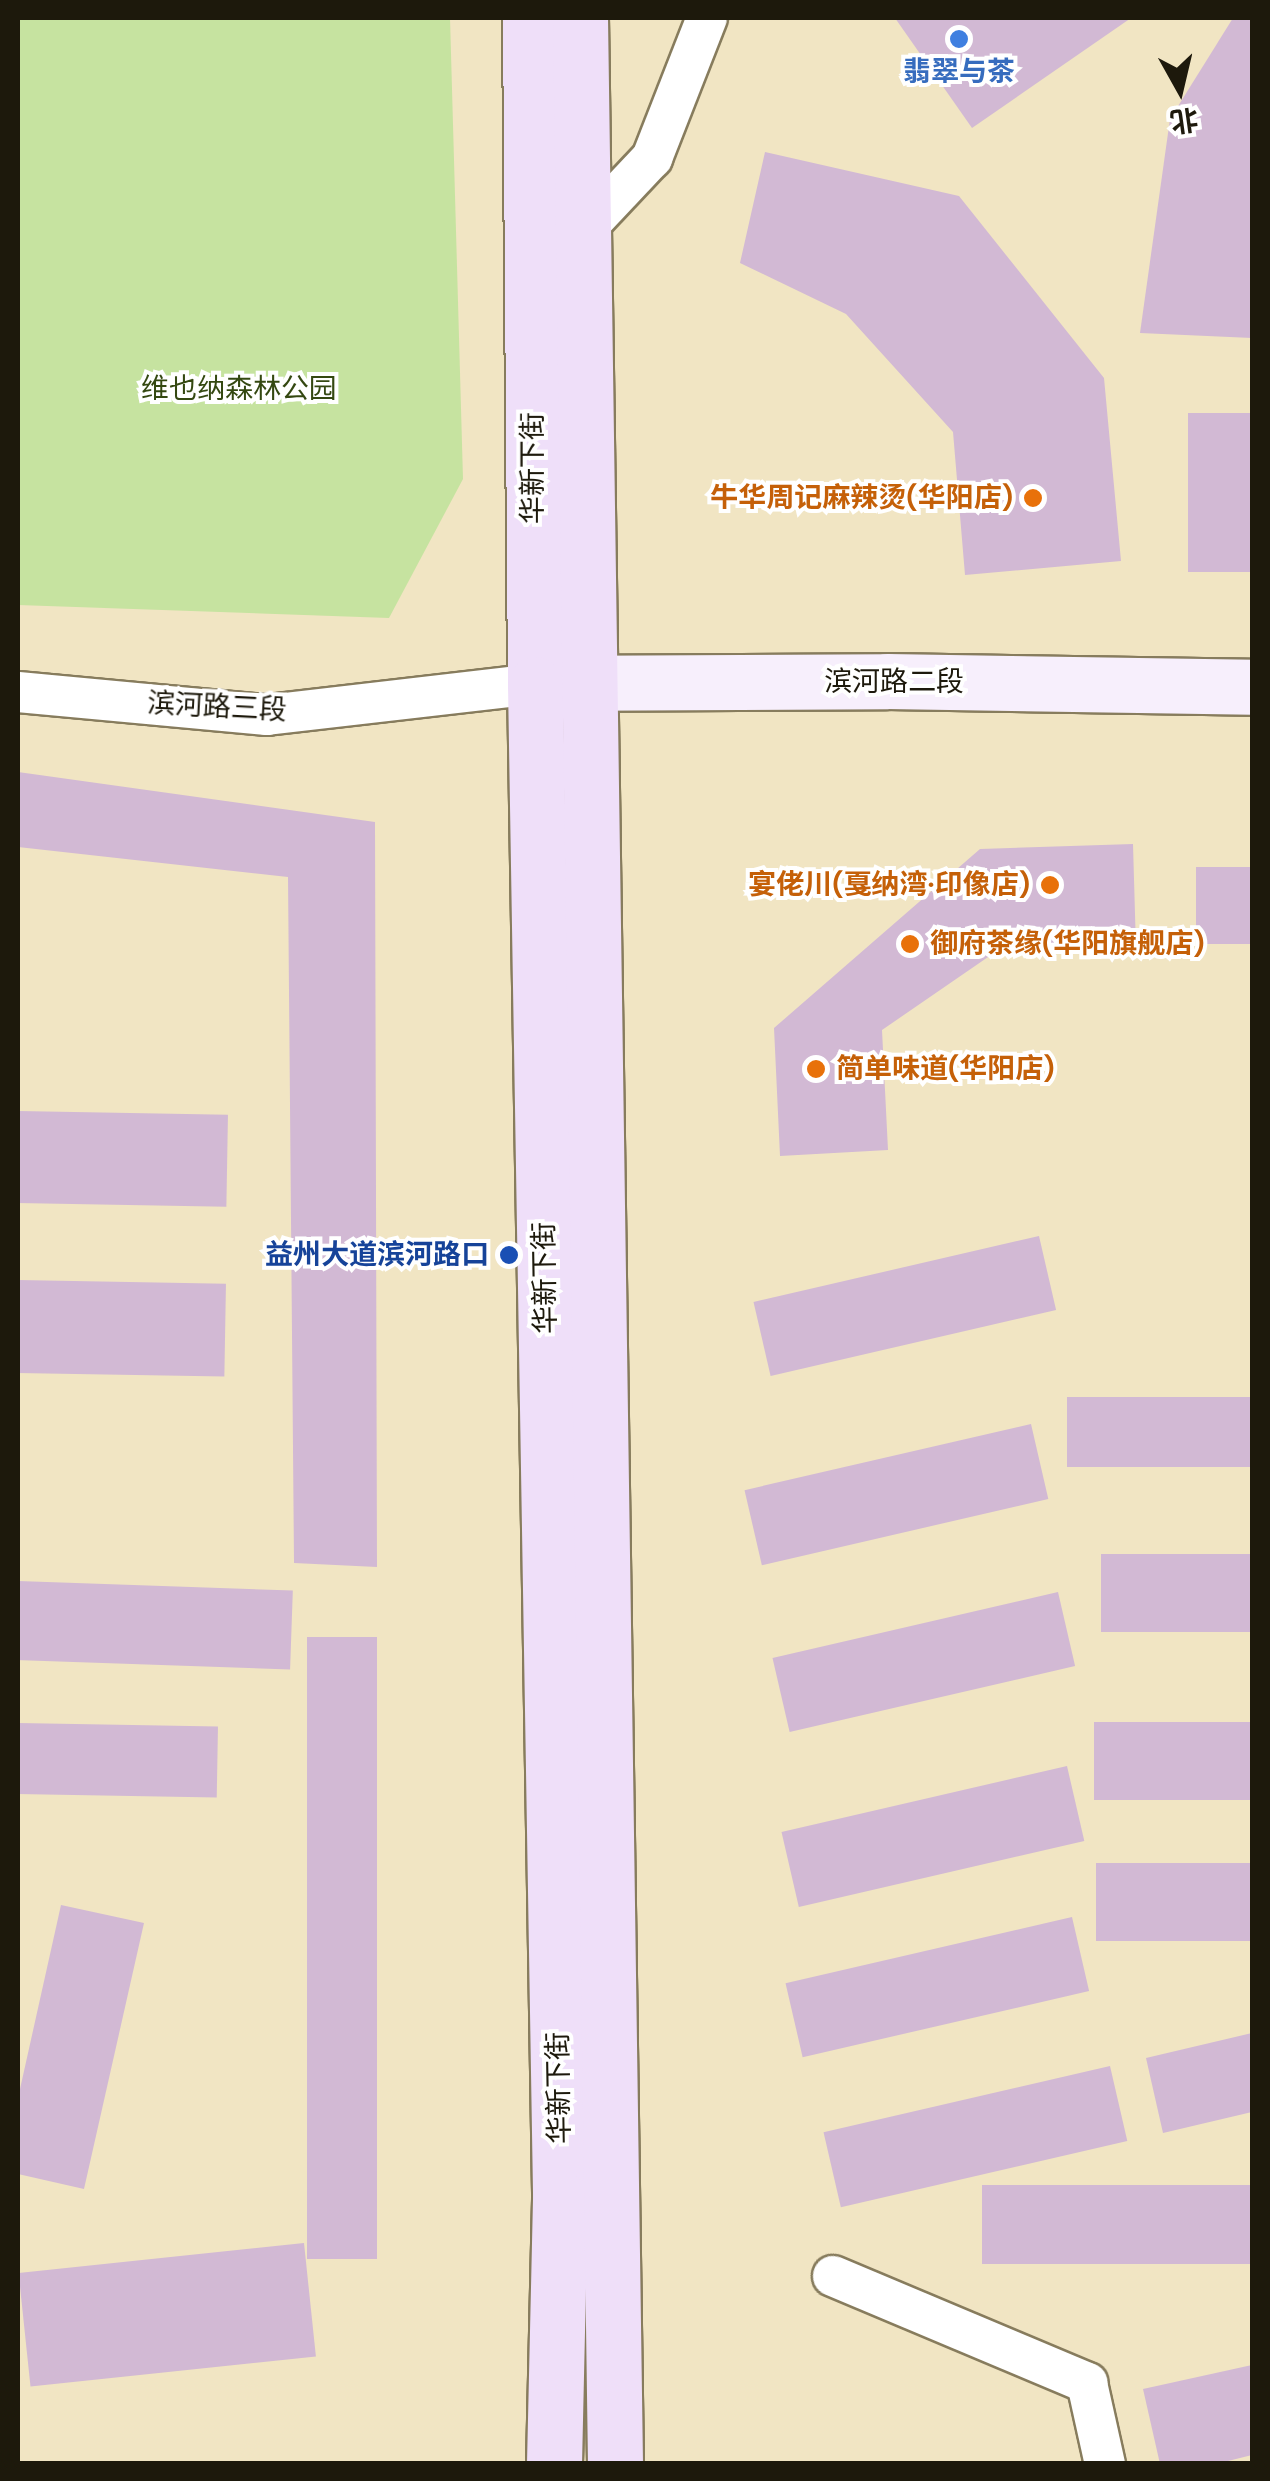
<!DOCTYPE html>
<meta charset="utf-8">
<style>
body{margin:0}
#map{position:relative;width:1270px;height:2481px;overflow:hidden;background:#f1e5c3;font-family:"DM Sans","Noto Sans SC",sans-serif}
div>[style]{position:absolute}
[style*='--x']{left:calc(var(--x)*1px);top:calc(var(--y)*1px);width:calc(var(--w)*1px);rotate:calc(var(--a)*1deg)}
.green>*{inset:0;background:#c6e3a0}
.building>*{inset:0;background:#d2b9d4;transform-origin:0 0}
.roads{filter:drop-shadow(2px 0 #877c5d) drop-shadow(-2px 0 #877c5d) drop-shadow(0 2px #877c5d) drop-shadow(0 -2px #877c5d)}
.street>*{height:40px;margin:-20px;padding:0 20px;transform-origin:20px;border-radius:20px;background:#fff}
.secondary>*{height:55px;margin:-27.5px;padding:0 27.5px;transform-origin:27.5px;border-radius:27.5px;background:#f7effc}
.primary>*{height:55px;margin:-27.5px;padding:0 27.5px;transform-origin:27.5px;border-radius:27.5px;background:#efdff9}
.dots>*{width:28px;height:28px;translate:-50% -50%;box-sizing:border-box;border:5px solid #fff;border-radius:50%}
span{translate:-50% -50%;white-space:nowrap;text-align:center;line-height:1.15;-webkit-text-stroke:8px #fff;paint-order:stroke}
.shop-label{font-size:28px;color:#366cbe;font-weight:700}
.park-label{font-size:28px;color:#344811}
.street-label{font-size:28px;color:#1d190c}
.food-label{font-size:28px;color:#c56008;font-weight:700}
.right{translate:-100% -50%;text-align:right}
.left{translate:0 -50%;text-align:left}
.transit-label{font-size:28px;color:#164399;font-weight:700}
.frame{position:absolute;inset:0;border:20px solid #1d190c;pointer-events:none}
.north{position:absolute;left:1130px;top:40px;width:100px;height:100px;-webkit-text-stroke:8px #fff;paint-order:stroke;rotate:172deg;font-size:28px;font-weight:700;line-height:40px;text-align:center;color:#1d190c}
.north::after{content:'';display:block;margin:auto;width:35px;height:45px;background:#1d190c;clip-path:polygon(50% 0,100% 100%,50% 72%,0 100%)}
</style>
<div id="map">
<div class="green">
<div style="clip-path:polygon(18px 18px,450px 18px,463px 479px,389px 618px,18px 605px)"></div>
</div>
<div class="building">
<div style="clip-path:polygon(895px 18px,1131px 18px,972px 128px)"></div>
<div style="clip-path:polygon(1233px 18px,1252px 18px,1252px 338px,1140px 333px,1170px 119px)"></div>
<div style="clip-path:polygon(765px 152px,959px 196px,1104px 378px,1121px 561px,965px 575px,953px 432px,846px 314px,740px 263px)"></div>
<div style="left:1252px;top:413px;width:159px;height:64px;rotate:90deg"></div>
<div style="clip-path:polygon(18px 772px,375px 822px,377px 1567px,294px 1563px,288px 877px,18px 847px)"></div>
<div style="clip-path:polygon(1133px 844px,1136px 949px,991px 955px,882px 1030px,888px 1150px,780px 1156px,774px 1028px,980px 849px)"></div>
<div style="left:1196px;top:867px;width:56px;height:77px"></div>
<div style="left:18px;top:1111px;width:210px;height:92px;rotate:1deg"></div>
<div style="left:1039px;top:1236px;width:76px;height:293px;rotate:77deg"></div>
<div style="left:18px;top:1280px;width:208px;height:93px;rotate:1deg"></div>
<div style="left:1252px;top:1397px;width:70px;height:185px;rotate:90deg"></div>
<div style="left:1031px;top:1424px;width:77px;height:294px;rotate:77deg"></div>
<div style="left:1252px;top:1554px;width:78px;height:151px;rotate:90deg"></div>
<div style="left:18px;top:1581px;width:275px;height:79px;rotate:2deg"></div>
<div style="left:1058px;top:1592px;width:76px;height:293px;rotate:77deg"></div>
<div style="left:377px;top:1637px;width:622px;height:70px;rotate:90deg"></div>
<div style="left:1252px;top:1722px;width:78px;height:158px;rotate:90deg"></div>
<div style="left:18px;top:1723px;width:200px;height:71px;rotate:1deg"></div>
<div style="left:1067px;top:1766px;width:77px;height:293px;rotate:77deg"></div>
<div style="left:1252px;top:1863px;width:78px;height:156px;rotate:90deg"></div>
<div style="clip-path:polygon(61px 1905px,144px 1923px,84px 2189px,18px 2174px,18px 2098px)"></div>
<div style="left:1072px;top:1917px;width:76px;height:294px;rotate:77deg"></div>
<div style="clip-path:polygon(1252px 2033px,1252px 2112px,1163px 2133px,1146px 2058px)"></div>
<div style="left:1110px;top:2066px;width:77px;height:294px;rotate:77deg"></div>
<div style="left:1252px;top:2185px;width:79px;height:270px;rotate:90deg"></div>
<div style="left:304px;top:2243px;width:114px;height:287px;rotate:84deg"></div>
<div style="clip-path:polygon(1252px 2365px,1252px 2455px,1216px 2464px,1160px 2464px,1143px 2389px)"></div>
</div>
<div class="roads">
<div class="street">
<div style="--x:585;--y:229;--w:98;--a:-46.7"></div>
<div style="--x:652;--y:158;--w:150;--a:-68.6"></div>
<div style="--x:18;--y:692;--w:250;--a:5.3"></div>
<div style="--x:267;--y:715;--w:270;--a:-6.6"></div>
<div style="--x:833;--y:2276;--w:276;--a:22.8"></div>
<div style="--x:1087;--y:2383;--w:83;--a:77.5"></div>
</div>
<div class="secondary">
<div style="--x:543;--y:683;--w:344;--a:-0.3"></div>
<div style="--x:887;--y:681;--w:365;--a:0.9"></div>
</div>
<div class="primary">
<div style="--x:530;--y:18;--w:666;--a:89.57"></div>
<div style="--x:535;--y:684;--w:1515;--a:89.05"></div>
<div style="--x:560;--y:2199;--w:265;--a:91.3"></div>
<div style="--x:580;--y:18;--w:2446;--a:89.18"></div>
</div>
</div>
<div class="dots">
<div style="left:959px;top:39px;background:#3f7fe0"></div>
<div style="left:1033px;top:498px;background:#e8710a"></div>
<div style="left:1050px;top:885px;background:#e8710a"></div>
<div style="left:910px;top:944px;background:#e8710a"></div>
<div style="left:816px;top:1069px;background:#e8710a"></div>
<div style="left:509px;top:1255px;background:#1a4fb4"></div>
</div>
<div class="shop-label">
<span style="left:959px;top:72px">翡翠与茶</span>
</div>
<div class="park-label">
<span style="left:239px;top:389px">维也纳森林公园</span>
</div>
<div class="street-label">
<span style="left:533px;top:468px;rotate:-90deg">华新下街</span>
<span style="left:894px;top:682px">滨河路二段</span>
<span style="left:217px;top:707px;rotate:3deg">滨河路三段</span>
<span style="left:545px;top:1278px;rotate:-91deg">华新下街</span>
<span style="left:559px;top:2088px;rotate:-91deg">华新下街</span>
</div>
<div class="food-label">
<span class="right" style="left:1013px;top:498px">牛华周记麻辣烫(华阳店)</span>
<span class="right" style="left:1030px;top:885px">宴佬川(戛纳湾·印像店)</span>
<span class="left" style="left:930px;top:944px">御府茶缘(华阳旗舰店)</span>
<span class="left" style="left:836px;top:1069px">简单味道(华阳店)</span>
</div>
<div class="transit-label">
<span class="right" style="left:489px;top:1255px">益州大道滨河路口</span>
</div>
<div class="frame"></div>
<div class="north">北</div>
</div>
